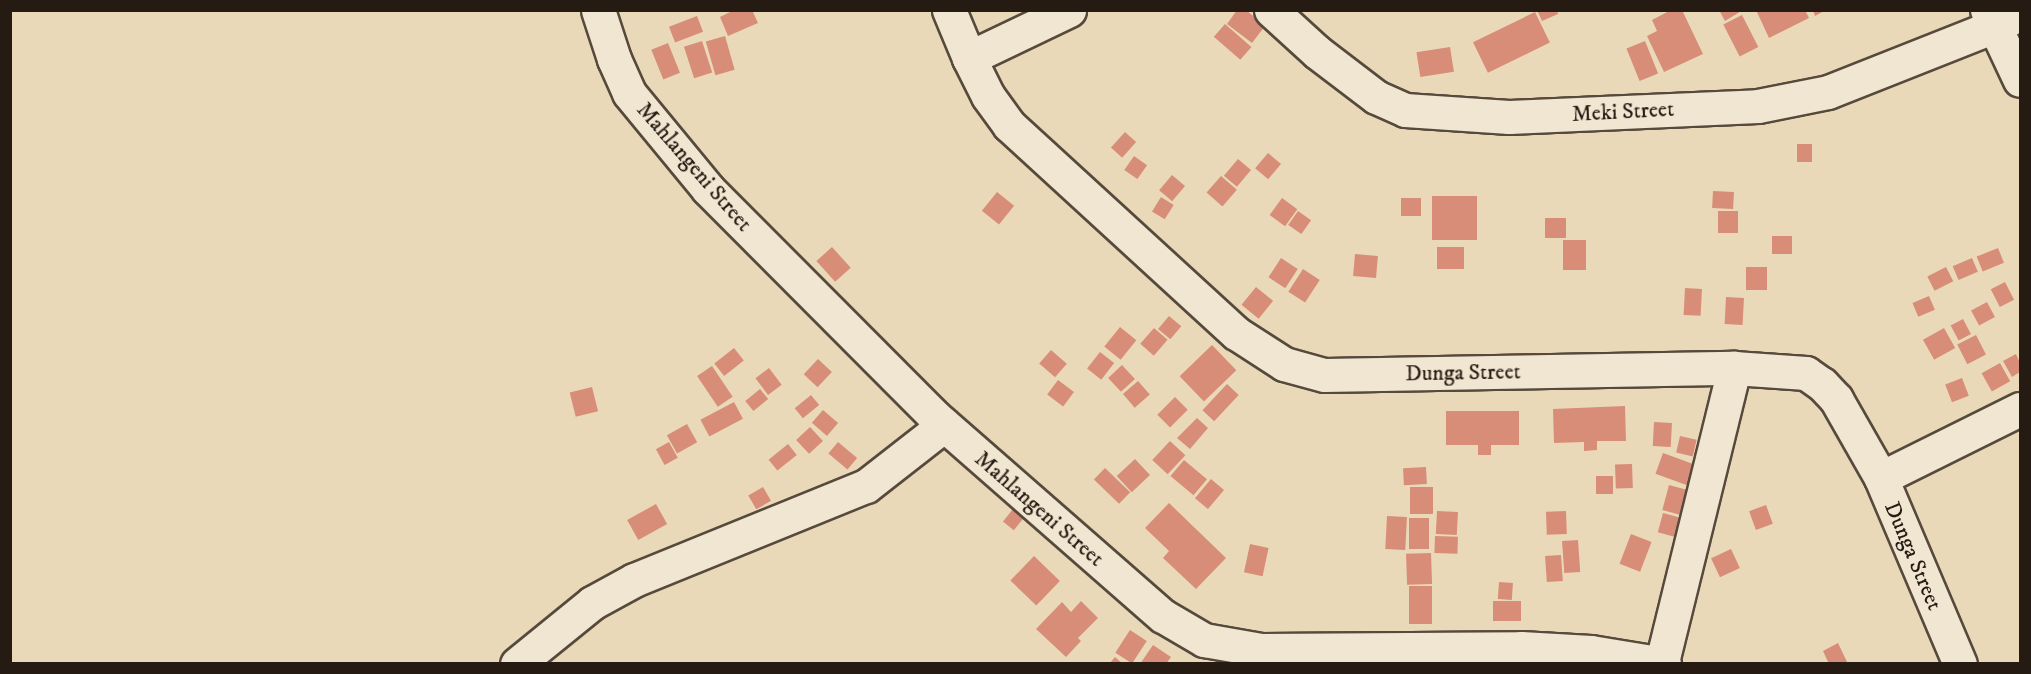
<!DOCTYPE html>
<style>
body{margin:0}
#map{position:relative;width:2031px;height:674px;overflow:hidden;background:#ead9b8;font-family:"IM FELL DW Pica",serif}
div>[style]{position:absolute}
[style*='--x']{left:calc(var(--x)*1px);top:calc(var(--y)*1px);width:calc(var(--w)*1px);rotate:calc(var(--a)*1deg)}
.building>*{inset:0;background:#d88d78;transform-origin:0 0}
.roads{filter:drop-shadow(2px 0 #564a3c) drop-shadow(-2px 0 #564a3c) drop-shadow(0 2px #564a3c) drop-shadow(0 -2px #564a3c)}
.street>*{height:33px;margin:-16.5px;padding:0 16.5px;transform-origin:16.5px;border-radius:16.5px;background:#f1e6d1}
span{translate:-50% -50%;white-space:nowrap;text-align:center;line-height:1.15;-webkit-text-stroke:4.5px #f1e6d1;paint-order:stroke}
.street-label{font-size:22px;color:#251b12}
.frame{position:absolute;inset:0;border:12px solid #251b12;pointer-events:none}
</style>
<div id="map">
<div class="building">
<div style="clip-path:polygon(734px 10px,752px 10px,758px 23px,728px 36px,720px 17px)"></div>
<div style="clip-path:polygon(1237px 10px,1246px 10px,1265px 26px,1252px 43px,1227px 24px)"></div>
<div style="clip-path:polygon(1537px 10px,1557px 10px,1558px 14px,1542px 21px)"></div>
<div style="clip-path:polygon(1671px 10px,1682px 10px,1703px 54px,1664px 72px,1647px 36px,1657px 31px,1652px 20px)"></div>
<div style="clip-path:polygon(1719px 10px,1743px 10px,1725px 21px)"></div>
<div style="clip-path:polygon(1756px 10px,1805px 10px,1809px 18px,1769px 38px)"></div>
<div style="clip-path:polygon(1813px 10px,1826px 10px,1815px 16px)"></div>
<div style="left:1535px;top:12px;width:34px;height:69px;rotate:64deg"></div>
<div style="left:1742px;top:15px;width:36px;height:21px;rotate:63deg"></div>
<div style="left:697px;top:16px;width:17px;height:30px;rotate:69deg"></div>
<div style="left:1225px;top:24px;width:35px;height:17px;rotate:41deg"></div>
<div style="left:725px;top:36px;width:35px;height:20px;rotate:74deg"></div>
<div style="left:702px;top:41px;width:33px;height:19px;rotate:72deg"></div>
<div style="left:1645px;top:41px;width:35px;height:20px;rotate:68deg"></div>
<div style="left:668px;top:43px;width:32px;height:18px;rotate:68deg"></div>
<div style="left:1450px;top:47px;width:25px;height:34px;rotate:81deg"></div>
<div style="left:1125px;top:132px;width:15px;height:21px;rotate:42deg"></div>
<div style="left:1797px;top:144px;width:15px;height:18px"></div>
<div style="left:1268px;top:153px;width:17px;height:20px;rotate:40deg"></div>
<div style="left:1134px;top:156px;width:16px;height:17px;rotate:35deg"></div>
<div style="left:1238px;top:159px;width:17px;height:22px;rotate:40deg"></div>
<div style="left:1172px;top:175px;width:17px;height:20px;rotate:40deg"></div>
<div style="left:1221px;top:176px;width:21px;height:22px;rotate:41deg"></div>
<div style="left:1713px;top:191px;width:21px;height:17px;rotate:3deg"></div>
<div style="left:997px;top:192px;width:22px;height:24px;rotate:39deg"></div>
<div style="left:1432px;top:196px;width:45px;height:44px"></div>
<div style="left:1161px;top:197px;width:15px;height:17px;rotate:32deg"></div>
<div style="left:1282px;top:198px;width:19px;height:21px;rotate:36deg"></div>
<div style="left:1401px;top:198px;width:20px;height:18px"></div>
<div style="left:1298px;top:211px;width:16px;height:17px;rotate:35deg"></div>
<div style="left:1718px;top:211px;width:20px;height:22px"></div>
<div style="left:1566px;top:218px;width:20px;height:21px;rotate:90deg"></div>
<div style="left:1772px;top:236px;width:20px;height:18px"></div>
<div style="left:1563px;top:240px;width:23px;height:30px"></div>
<div style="left:832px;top:247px;width:28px;height:21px;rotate:48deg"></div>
<div style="left:1437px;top:247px;width:27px;height:22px"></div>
<div style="left:1998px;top:248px;width:16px;height:23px;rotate:68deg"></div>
<div style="left:1355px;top:254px;width:23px;height:22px;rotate:5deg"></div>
<div style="left:1281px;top:258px;width:20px;height:23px;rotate:33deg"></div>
<div style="left:1972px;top:258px;width:15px;height:21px;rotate:67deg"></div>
<div style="left:1746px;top:267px;width:21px;height:23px"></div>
<div style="left:1946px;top:267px;width:16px;height:21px;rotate:63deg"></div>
<div style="left:1303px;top:269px;width:20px;height:27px;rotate:33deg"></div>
<div style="left:2005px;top:282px;width:20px;height:16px;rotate:63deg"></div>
<div style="left:1256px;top:287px;width:22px;height:23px;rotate:39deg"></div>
<div style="left:1685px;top:288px;width:17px;height:27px;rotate:3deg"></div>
<div style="left:1929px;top:296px;width:15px;height:18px;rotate:67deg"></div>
<div style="left:1726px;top:297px;width:18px;height:27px;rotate:3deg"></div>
<div style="left:1987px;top:302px;width:17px;height:18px;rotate:62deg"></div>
<div style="left:1169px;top:316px;width:16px;height:17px;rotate:40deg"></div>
<div style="left:1963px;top:319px;width:17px;height:14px;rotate:62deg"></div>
<div style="left:1120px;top:327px;width:21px;height:25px;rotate:39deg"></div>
<div style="left:1154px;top:328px;width:18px;height:21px;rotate:41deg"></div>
<div style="left:1944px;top:328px;width:23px;height:24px;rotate:61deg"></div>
<div style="left:1976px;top:335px;width:22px;height:21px;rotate:63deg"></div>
<div style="left:1212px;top:345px;width:35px;height:45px;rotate:46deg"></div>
<div style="left:734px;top:348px;width:16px;height:25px;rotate:52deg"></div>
<div style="left:1051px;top:350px;width:21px;height:18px;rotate:41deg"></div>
<div style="left:1100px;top:352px;width:18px;height:21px;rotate:38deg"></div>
<div style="clip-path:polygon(2016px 354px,2020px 363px,2020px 372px,2012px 377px,2003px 361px)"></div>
<div style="left:818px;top:359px;width:19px;height:21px;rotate:43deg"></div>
<div style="left:2000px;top:363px;width:21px;height:21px;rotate:61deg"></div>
<div style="left:1122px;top:365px;width:19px;height:19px;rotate:47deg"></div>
<div style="left:712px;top:366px;width:37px;height:18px;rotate:56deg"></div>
<div style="left:769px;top:368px;width:21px;height:17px;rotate:53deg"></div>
<div style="left:1962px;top:378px;width:19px;height:18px;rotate:69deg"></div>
<div style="left:1058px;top:380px;width:20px;height:18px;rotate:37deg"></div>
<div style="left:1138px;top:381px;width:18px;height:20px;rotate:49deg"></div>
<div style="left:1227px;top:384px;width:16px;height:36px;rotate:43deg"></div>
<div style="left:592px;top:387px;width:25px;height:23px;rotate:76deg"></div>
<div style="left:760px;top:389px;width:13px;height:19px;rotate:51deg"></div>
<div style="left:811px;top:395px;width:13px;height:21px;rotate:51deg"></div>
<div style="left:1175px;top:397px;width:18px;height:25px;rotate:45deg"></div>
<div style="left:734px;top:402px;width:19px;height:38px;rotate:62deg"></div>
<div style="clip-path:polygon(1625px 406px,1626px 441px,1597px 441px,1597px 450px,1584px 451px,1584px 442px,1554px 443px,1553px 409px)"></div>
<div style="left:823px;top:410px;width:20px;height:17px;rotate:41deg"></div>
<div style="clip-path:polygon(1446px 411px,1519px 411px,1519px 445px,1491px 445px,1491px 455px,1478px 455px,1478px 445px,1446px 445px)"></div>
<div style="clip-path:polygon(1197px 418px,1208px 428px,1190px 449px,1177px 438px)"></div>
<div style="left:1654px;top:422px;width:18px;height:24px;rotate:3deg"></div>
<div style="left:687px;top:424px;width:21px;height:23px;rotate:61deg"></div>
<div style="left:810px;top:427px;width:19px;height:19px;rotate:47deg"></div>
<div style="left:1680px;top:436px;width:17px;height:17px;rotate:13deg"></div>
<div style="left:1170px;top:441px;width:21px;height:26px;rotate:43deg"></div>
<div style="left:669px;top:442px;width:18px;height:15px;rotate:61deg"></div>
<div style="left:838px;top:442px;width:25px;height:15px;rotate:40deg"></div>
<div style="left:788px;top:444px;width:14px;height:25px;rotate:51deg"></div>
<div style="left:1663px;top:453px;width:38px;height:22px;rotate:20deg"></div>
<div style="left:1135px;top:459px;width:22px;height:25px;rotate:47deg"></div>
<div style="left:1184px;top:460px;width:30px;height:21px;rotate:40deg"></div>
<div style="left:1632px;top:464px;width:24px;height:17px;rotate:88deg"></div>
<div style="left:1426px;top:467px;width:17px;height:23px;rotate:87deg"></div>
<div style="left:1105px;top:468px;width:35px;height:16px;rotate:44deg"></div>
<div style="left:1596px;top:476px;width:17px;height:18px"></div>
<div style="left:1211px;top:479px;width:17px;height:25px;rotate:40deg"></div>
<div style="left:1669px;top:485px;width:23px;height:26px;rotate:15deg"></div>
<div style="left:763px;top:487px;width:16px;height:17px;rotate:60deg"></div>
<div style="left:1410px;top:487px;width:23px;height:27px"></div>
<div style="clip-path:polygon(1169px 503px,1226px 558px,1196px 589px,1163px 558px,1169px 551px,1145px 528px)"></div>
<div style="left:656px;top:504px;width:23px;height:33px;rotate:61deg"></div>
<div style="left:1766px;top:505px;width:20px;height:18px;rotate:70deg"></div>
<div style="left:1013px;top:509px;width:14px;height:16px;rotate:39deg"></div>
<div style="left:1437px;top:511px;width:21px;height:23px;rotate:3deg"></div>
<div style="left:1566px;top:511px;width:23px;height:20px;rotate:88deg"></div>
<div style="left:1663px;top:513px;width:20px;height:20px;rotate:15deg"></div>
<div style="left:1387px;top:516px;width:20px;height:33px;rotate:3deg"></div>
<div style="left:1409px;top:518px;width:20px;height:31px"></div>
<div style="left:1631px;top:534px;width:22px;height:32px;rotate:21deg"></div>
<div style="left:1435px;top:536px;width:23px;height:17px;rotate:2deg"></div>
<div style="left:1578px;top:540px;width:32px;height:16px;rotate:86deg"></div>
<div style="left:1250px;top:544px;width:19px;height:29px;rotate:12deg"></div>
<div style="left:1731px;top:549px;width:21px;height:22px;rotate:65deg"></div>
<div style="left:1431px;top:553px;width:31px;height:25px;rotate:88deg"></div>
<div style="left:1561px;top:555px;width:26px;height:16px;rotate:86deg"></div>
<div style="left:1034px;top:556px;width:36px;height:34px;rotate:44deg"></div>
<div style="left:1499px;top:582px;width:14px;height:17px;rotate:4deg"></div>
<div style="left:1409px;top:586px;width:23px;height:38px"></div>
<div style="clip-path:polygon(1081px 601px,1098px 618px,1078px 638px,1081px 641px,1066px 657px,1036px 629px,1062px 602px,1071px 612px)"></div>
<div style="left:1493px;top:601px;width:28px;height:20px"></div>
<div style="left:1130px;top:630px;width:20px;height:27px;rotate:33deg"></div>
<div style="clip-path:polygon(1838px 643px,1848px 664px,1829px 664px,1823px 651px)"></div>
<div style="clip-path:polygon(1153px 645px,1171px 657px,1166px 664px,1140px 664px)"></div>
<div style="clip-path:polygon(1115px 657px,1123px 664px,1109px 664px)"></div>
</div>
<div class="roads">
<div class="street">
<div style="--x:598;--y:10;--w:52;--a:71.9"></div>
<div style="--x:614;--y:59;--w:37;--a:66"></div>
<div style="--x:629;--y:93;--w:124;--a:50.5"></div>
<div style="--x:708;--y:189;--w:319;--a:45.1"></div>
<div style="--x:933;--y:415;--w:305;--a:41.2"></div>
<div style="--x:1163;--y:616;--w:48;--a:30.3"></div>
<div style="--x:1204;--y:640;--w:58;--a:10"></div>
<div style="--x:1261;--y:650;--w:260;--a:-0.4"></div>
<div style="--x:1521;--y:648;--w:70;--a:3.3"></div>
<div style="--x:1591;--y:652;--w:74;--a:9.3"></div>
<div style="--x:949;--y:10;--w:52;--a:67.4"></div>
<div style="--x:969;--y:58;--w:42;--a:63.4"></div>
<div style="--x:988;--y:96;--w:36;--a:54"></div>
<div style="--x:1009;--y:125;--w:308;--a:42.5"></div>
<div style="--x:1236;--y:333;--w:57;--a:32.9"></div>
<div style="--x:1284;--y:364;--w:41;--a:15.4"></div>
<div style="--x:1324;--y:375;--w:410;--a:-1"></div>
<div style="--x:1734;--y:368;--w:72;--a:4"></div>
<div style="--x:1806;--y:373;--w:19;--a:35"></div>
<div style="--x:1822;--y:384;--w:21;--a:47"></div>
<div style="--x:1836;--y:399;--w:91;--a:60.3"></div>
<div style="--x:1881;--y:478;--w:202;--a:67"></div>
<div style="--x:1271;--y:10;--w:62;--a:42.4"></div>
<div style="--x:1317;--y:52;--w:74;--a:37.3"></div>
<div style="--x:1376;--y:97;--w:32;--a:24"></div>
<div style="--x:1405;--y:110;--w:104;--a:3.9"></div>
<div style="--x:1509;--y:117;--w:249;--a:-2.5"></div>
<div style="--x:1758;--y:106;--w:71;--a:-11.3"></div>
<div style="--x:1828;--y:92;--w:180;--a:-21.6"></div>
<div style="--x:1995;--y:26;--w:28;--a:-26"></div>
<div style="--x:1987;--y:10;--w:77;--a:64.8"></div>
<div style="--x:969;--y:58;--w:111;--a:-25.6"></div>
<div style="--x:1881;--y:478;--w:155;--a:-26.4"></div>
<div style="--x:1662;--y:662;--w:303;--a:-76.2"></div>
<div style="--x:517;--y:664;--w:97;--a:-39.1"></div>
<div style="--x:592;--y:603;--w:48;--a:-28.7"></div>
<div style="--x:634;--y:580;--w:250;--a:-22.1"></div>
<div style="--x:866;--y:486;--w:99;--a:-38"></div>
</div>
</div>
<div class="street-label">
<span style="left:1623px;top:112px;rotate:-3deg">Meki Street</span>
<span style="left:694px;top:167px;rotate:49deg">Mahlangeni Street</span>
<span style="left:1463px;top:373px;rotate:-1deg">Dunga Street</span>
<span style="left:1039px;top:509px;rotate:41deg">Mahlangeni Street</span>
<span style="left:1913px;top:556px;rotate:67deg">Dunga Street</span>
</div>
<div class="frame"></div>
</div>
